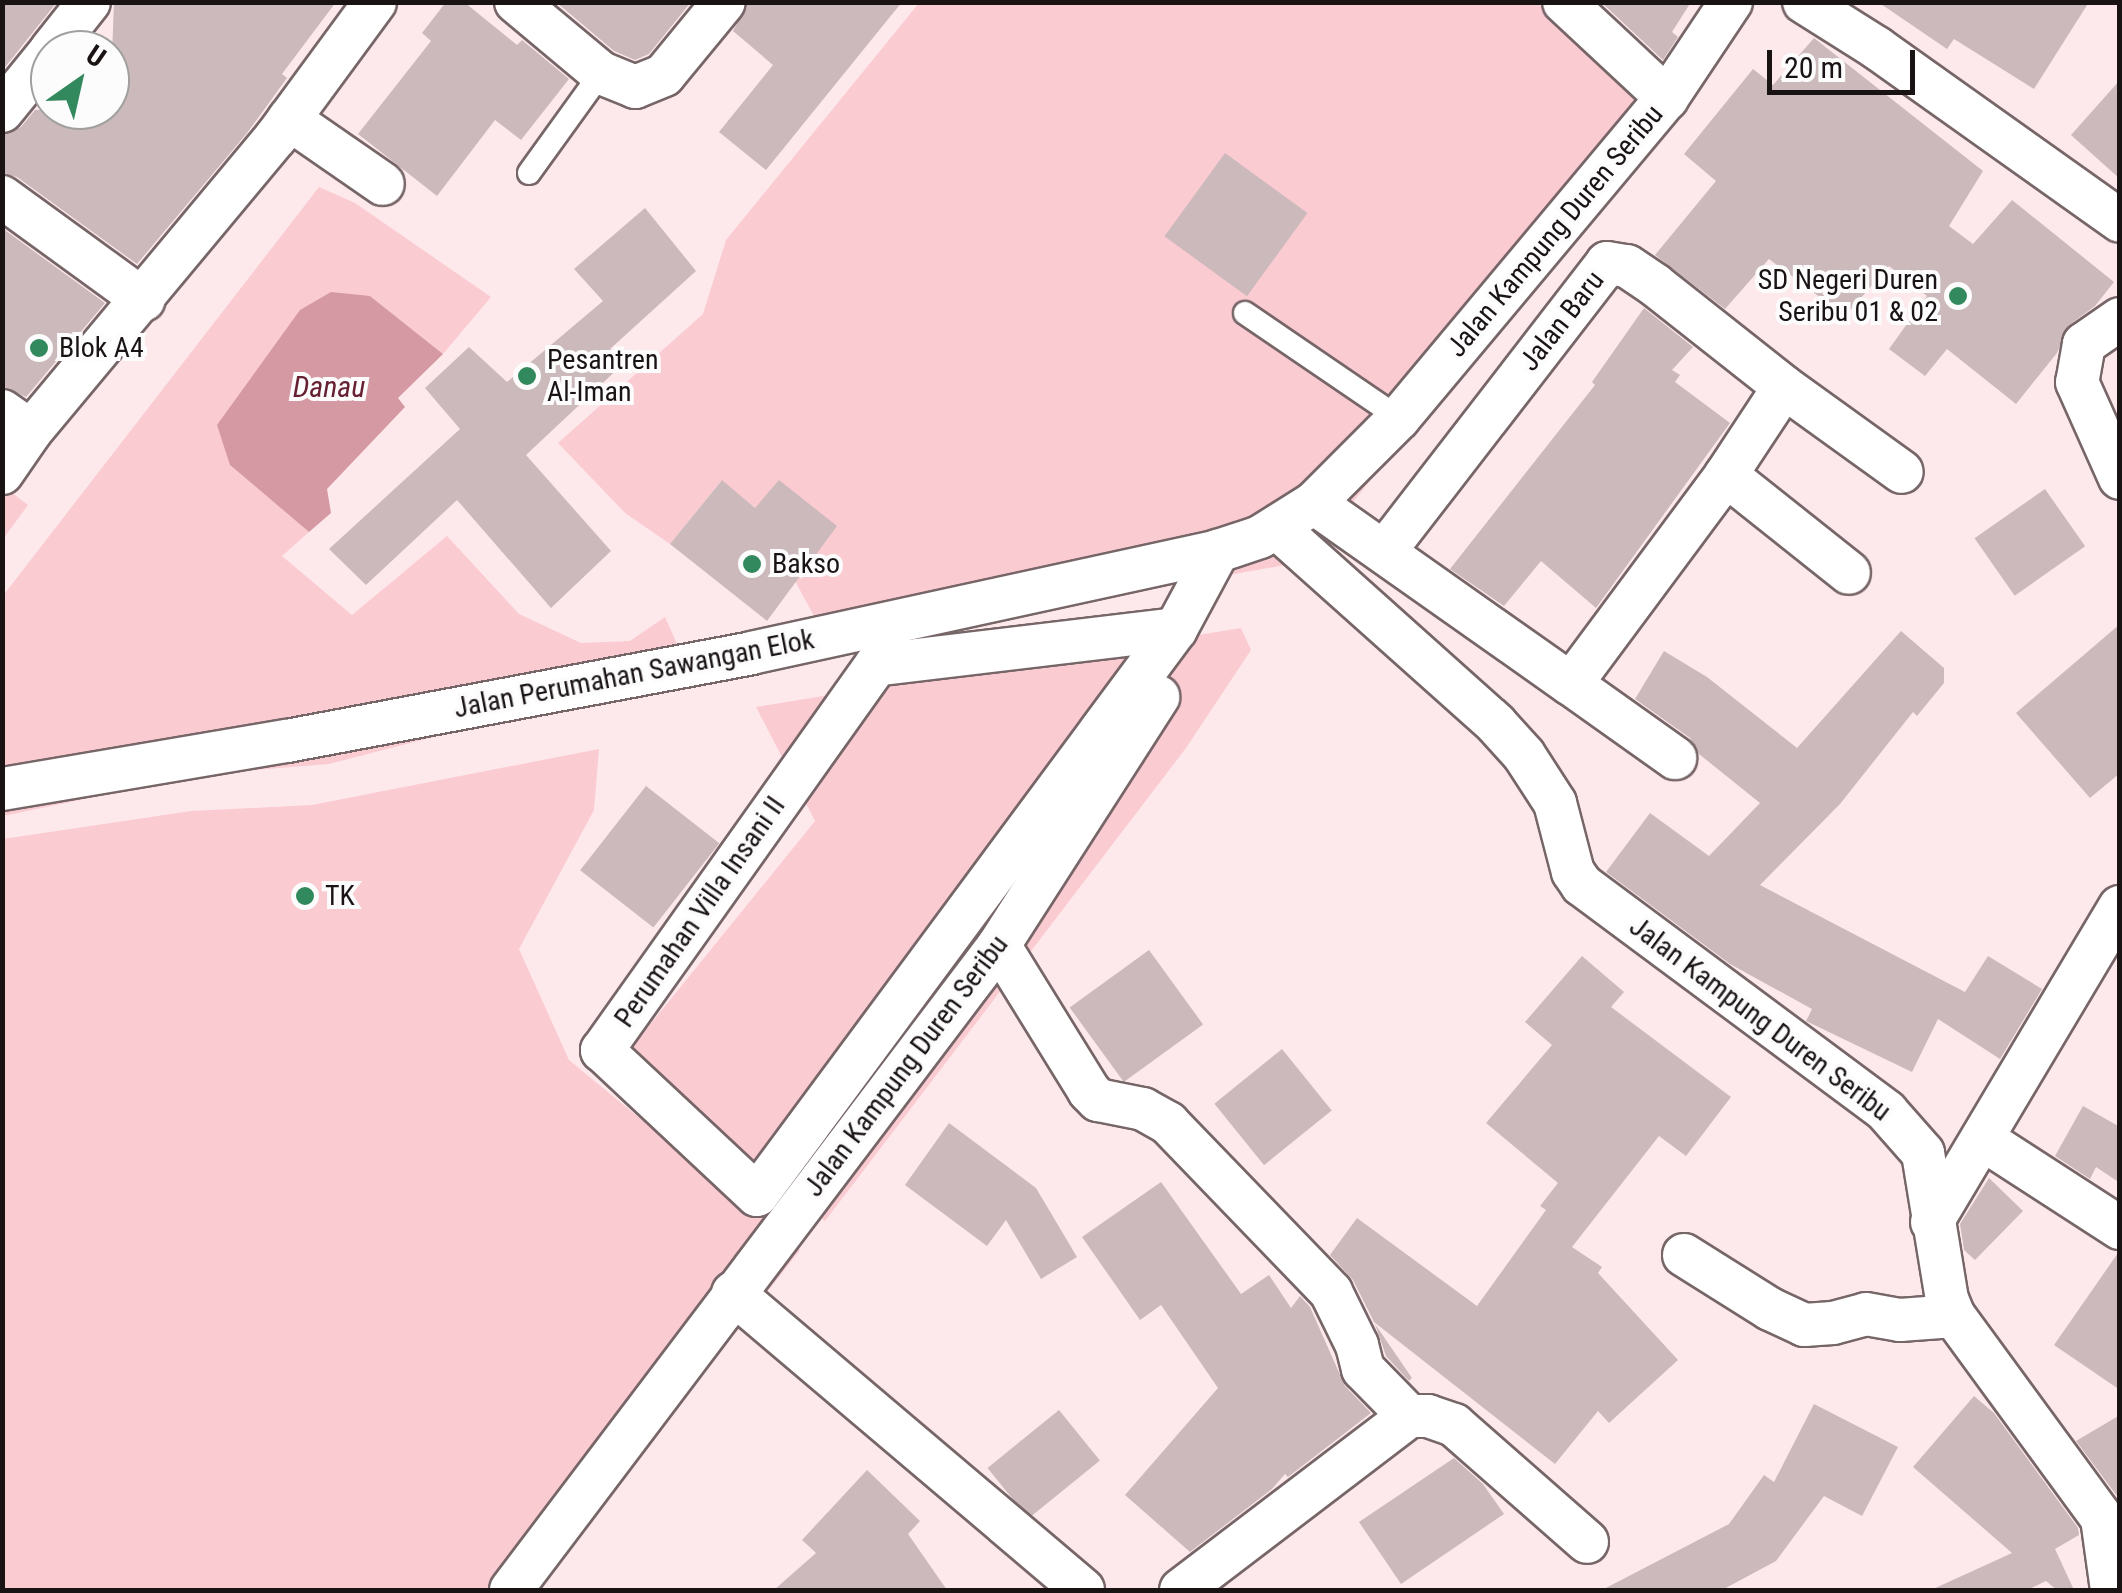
<!DOCTYPE html>
<style>
body{margin:0}
#map{position:relative;width:2122px;height:1593px;overflow:hidden;background:#fde9ec;font-family:"Roboto Condensed",sans-serif}
div>[style]{position:absolute}
[style*='--x']{left:calc(var(--x)*1px);top:calc(var(--y)*1px);width:calc(var(--w)*1px);rotate:calc(var(--a)*1deg)}
.green>*{inset:0;background:#fbcbd2}
.water>*{inset:0;background:#d499a2}
.building>*{inset:0;background:#ccb9bb;transform-origin:0 0}
.roads{filter:drop-shadow(2px 0 #776668) drop-shadow(-2px 0 #776668) drop-shadow(0 2px #776668) drop-shadow(0 -2px #776668)}
.service>*{height:22px;margin:-11px;padding:0 11px;transform-origin:11px;border-radius:11px;background:#fff}
.minor>*{height:42px;margin:-21px;padding:0 21px;transform-origin:21px;border-radius:21px;background:#fff}
.dots>*{width:28px;height:28px;translate:-50% -50%;box-sizing:border-box;border:5px solid #fcfcfc;border-radius:50%}
span{translate:-50% -50%;white-space:nowrap;text-align:center;line-height:1.15;-webkit-text-stroke:8px #fcfcfc;paint-order:stroke}
.street-label{font-size:28px;color:#191314}
.poi-label{font-size:28px;color:#191314}
.right{translate:-100% -50%;text-align:right}
.left{translate:0 -50%;text-align:left}
.water-label{font-size:30px;color:#662032;font-style:italic}
.frame{position:absolute;inset:0;border:5px solid #191314;pointer-events:none}
.north{position:absolute;left:30px;top:30px;width:100px;height:100px;box-sizing:border-box;background:#fcfcfc;border:2px solid #a19f9f;border-radius:50%;rotate:34deg;font-size:28px;font-weight:700;line-height:40px;text-align:center;color:#191314}
.north::after{content:'';display:block;margin:auto;width:35px;height:45px;background:#32895e;clip-path:polygon(50% 0,100% 100%,50% 72%,0 100%)}
.scale{position:absolute;left:1767px;top:50px;width:148px;height:45px;box-sizing:border-box;border:5px solid #191314;border-top:0;padding-left:12px;font-size:30px;line-height:35px;white-space:nowrap;color:#191314;-webkit-text-stroke:8px #fcfcfc;paint-order:stroke}
</style>
<div id="map">
<div class="green">
<div style="clip-path:polygon(919px 3px,1537px 3px,1657px 114px,1307px 561px,831px 647px,755px 508px,721px 481px,670px 544px,625px 513px,558px 443px,703px 314px,726px 240px)"></div>
<div style="clip-path:polygon(319px 187px,355px 203px,491px 297px,443px 354px,370px 296px,230px 465px,309px 532px,282px 556px,352px 615px,447px 536px,519px 614px,581px 643px,630px 641px,665px 617px,689px 671px,329px 764px,204px 774px,3px 816px,2px 597px)"></div>
<div style="clip-path:polygon(2px 485px,28px 505px,3px 539px,2px 539px)"></div>
<div style="clip-path:polygon(1241px 628px,1251px 650px,1186px 748px,825px 1221px,623px 1058px,815px 821px,756px 707px)"></div>
<div style="clip-path:polygon(599px 749px,594px 810px,519px 949px,569px 1060px,800px 1250px,534px 1590px,3px 1590px,3px 839px,191px 811px,312px 805px)"></div>
</div>
<div class="water">
<div style="clip-path:polygon(331px 292px,370px 296px,443px 354px,398px 398px,405px 407px,327px 489px,331px 513px,309px 532px,230px 465px,217px 425px,300px 310px)"></div>
</div>
<div class="building">
<div style="clip-path:polygon(2px 2px,57px 2px,2px 71px)"></div>
<div style="clip-path:polygon(114px 2px,336px 2px,282px 74px,287px 78px,247px 133px,137px 264px,17px 177px,2px 172px,2px 135px,21px 127px,35px 110px,110px 110px)"></div>
<div style="clip-path:polygon(446px 2px,464px 2px,517px 45px,522px 40px,569px 79px,521px 140px,495px 120px,437px 196px,358px 134px,431px 41px,422px 33px)"></div>
<div style="clip-path:polygon(556px 2px,691px 2px,649px 54px,635px 60px,614px 51px)"></div>
<div style="clip-path:polygon(748px 2px,902px 2px,766px 170px,719px 132px,773px 65px,733px 31px)"></div>
<div style="clip-path:polygon(1601px 2px,1691px 2px,1672px 32px,1678px 37px,1663px 60px)"></div>
<div style="clip-path:polygon(1878px 2px,2089px 2px,2034px 89px,1954px 39px,1947px 49px)"></div>
<div style="clip-path:polygon(1814px 38px,1983px 171px,1949px 226px,1973px 244px,2012px 200px,2114px 282px,2095px 306px,2069px 325px,2057px 353px,2016px 404px,1947px 349px,1925px 376px,1889px 349px,1927px 296px,1889px 266px,1845px 316px,1769px 259px,1725px 309px,1655px 255px,1716px 181px,1684px 154px,1753px 69px,1773px 85px)"></div>
<div style="clip-path:polygon(2120px 80px,2120px 179px,2071px 135px)"></div>
<div style="left:1225px;top:153px;width:102px;height:103px;rotate:36deg"></div>
<div style="clip-path:polygon(645px 208px,696px 271px,610px 349px,623px 364px,526px 455px,611px 551px,551px 608px,457px 500px,366px 585px,329px 549px,460px 429px,425px 388px,469px 347px,507px 382px,603px 301px,574px 269px)"></div>
<div style="clip-path:polygon(2px 228px,105px 303px,26px 397px,2px 386px)"></div>
<div style="clip-path:polygon(1644px 308px,1693px 347px,1672px 370px,1680px 375px,1675px 382px,1730px 423px,1596px 608px,1541px 561px,1504px 606px,1450px 569px,1595px 385px,1592px 382px)"></div>
<div style="clip-path:polygon(722px 480px,755px 508px,779px 480px,837px 526px,767px 621px,670px 544px)"></div>
<div style="left:2045px;top:489px;width:70px;height:86px;rotate:55deg"></div>
<div style="clip-path:polygon(2120px 624px,2120px 773px,2090px 798px,2016px 713px)"></div>
<div style="clip-path:polygon(1901px 631px,1944px 668px,1944px 683px,1917px 716px,1913px 712px,1840px 804px,1760px 885px,1965px 992px,1988px 956px,2042px 989px,2000px 1059px,1938px 1019px,1912px 1072px,1806px 1021px,1812px 1009px,1730px 964px,1606px 872px,1650px 813px,1709px 856px,1760px 803px,1699px 754px,1690px 738px,1635px 699px,1664px 651px,1707px 677px,1797px 748px)"></div>
<div style="left:646px;top:786px;width:93px;height:107px;rotate:38deg"></div>
<div style="left:1149px;top:950px;width:92px;height:98px;rotate:54deg"></div>
<div style="clip-path:polygon(1582px 956px,1624px 992px,1611px 1007px,1731px 1097px,1686px 1156px,1659px 1136px,1572px 1247px,1602px 1267px,1598px 1273px,1678px 1360px,1609px 1423px,1598px 1411px,1555px 1464px,1374px 1322px,1353px 1280px,1330px 1255px,1357px 1218px,1477px 1306px,1546px 1210px,1540px 1206px,1558px 1183px,1486px 1123px,1552px 1045px,1525px 1022px)"></div>
<div style="left:1282px;top:1049px;width:79px;height:87px;rotate:51deg"></div>
<div style="clip-path:polygon(2083px 1106px,2120px 1127px,2120px 1183px,2096px 1167px,2090px 1179px,2055px 1156px)"></div>
<div style="clip-path:polygon(949px 1123px,1036px 1188px,1077px 1257px,1041px 1279px,1006px 1220px,987px 1246px,905px 1185px)"></div>
<div style="clip-path:polygon(1989px 1178px,2023px 1211px,1975px 1260px,1964px 1250px,1960px 1224px)"></div>
<div style="clip-path:polygon(1161px 1182px,1241px 1294px,1269px 1275px,1291px 1308px,1300px 1296px,1310px 1307px,1345px 1386px,1371px 1413px,1288px 1477px,1285px 1474px,1272px 1489px,1190px 1552px,1125px 1495px,1218px 1388px,1161px 1305px,1140px 1320px,1082px 1237px)"></div>
<div style="clip-path:polygon(2118px 1253px,2120px 1253px,2120px 1390px,2054px 1345px)"></div>
<div style="clip-path:polygon(1375px 1324px,1412px 1378px,1409px 1381px,1386px 1356px)"></div>
<div style="clip-path:polygon(1974px 1396px,1994px 1413px,2078px 1528px,2079px 1535px,2055px 1549px,2074px 1590px,2057px 1590px,2046px 1581px,2027px 1590px,1931px 1590px,2012px 1553px,1913px 1467px)"></div>
<div style="clip-path:polygon(1814px 1404px,1898px 1447px,1862px 1516px,1824px 1496px,1776px 1561px,1722px 1590px,1602px 1590px,1729px 1524px,1764px 1475px,1774px 1482px)"></div>
<div style="left:1059px;top:1410px;width:65px;height:92px;rotate:51deg"></div>
<div style="clip-path:polygon(2120px 1415px,2120px 1500px,2076px 1441px)"></div>
<div style="clip-path:polygon(1454px 1458px,1483px 1484px,1504px 1514px,1401px 1584px,1359px 1522px)"></div>
<div style="clip-path:polygon(867px 1470px,920px 1521px,908px 1534px,947px 1590px,774px 1590px,816px 1553px,802px 1540px)"></div>
</div>
<div class="roads">
<div class="service">
<div style="--x:529;--y:173;--w:123;--a:-54.2"></div>
<div style="--x:1245;--y:313;--w:186;--a:34.3"></div>
</div>
<div class="minor">
<div style="--x:516;--y:2;--w:111;--a:39.9"></div>
<div style="--x:601;--y:73;--w:37;--a:22"></div>
<div style="--x:635;--y:87;--w:31;--a:-22"></div>
<div style="--x:664;--y:75;--w:94;--a:-50.6"></div>
<div style="--x:1564;--y:2;--w:141;--a:43"></div>
<div style="--x:1804;--y:2;--w:86;--a:32.2"></div>
<div style="--x:1877;--y:48;--w:298;--a:35.4"></div>
<div style="--x:51;--y:50;--w:61;--a:-51.6"></div>
<div style="--x:2;--y:111;--w:76;--a:-50.9"></div>
<div style="--x:289;--y:119;--w:114;--a:34.7"></div>
<div style="--x:2;--y:197;--w:175;--a:36"></div>
<div style="--x:2120;--y:319;--w:44;--a:145.2"></div>
<div style="--x:2084;--y:344;--w:39;--a:100"></div>
<div style="--x:2077;--y:382;--w:105;--a:65.9"></div>
<div style="--x:2;--y:411;--w:35;--a:35"></div>
<div style="--x:2;--y:473;--w:51;--a:-55.4"></div>
<div style="--x:31;--y:431;--w:383;--a:-50.2"></div>
<div style="--x:276;--y:137;--w:167;--a:-53.7"></div>
<div style="--x:1726;--y:475;--w:157;--a:38.5"></div>
<div style="--x:1314;--y:503;--w:314;--a:35.2"></div>
<div style="--x:1571;--y:684;--w:260;--a:-53.4"></div>
<div style="--x:1726;--y:475;--w:105;--a:-56.6"></div>
<div style="--x:1277;--y:528;--w:294;--a:41.8"></div>
<div style="--x:1496;--y:724;--w:42;--a:47.9"></div>
<div style="--x:1524;--y:755;--w:57;--a:57.1"></div>
<div style="--x:1555;--y:803;--w:71;--a:75.4"></div>
<div style="--x:1573;--y:872;--w:16;--a:55"></div>
<div style="--x:1582;--y:885;--w:379;--a:36.6"></div>
<div style="--x:1886;--y:1111;--w:56;--a:48.6"></div>
<div style="--x:1923;--y:1153;--w:148;--a:80.7"></div>
<div style="--x:1947;--y:1299;--w:18;--a:68"></div>
<div style="--x:1954;--y:1316;--w:250;--a:53.8"></div>
<div style="--x:2102;--y:1518;--w:73;--a:82.1"></div>
<div style="--x:1384;--y:552;--w:365;--a:-52.3"></div>
<div style="--x:1607;--y:263;--w:20;--a:9"></div>
<div style="--x:1627;--y:266;--w:34;--a:34"></div>
<div style="--x:1655;--y:285;--w:164;--a:38.3"></div>
<div style="--x:1784;--y:387;--w:145;--a:35.8"></div>
<div style="--x:1176;--y:629;--w:302;--a:173.2"></div>
<div style="--x:876;--y:665;--w:473;--a:125.4"></div>
<div style="--x:602;--y:1050;--w:212;--a:43.1"></div>
<div style="--x:757;--y:1195;--w:704;--a:-53.49"></div>
<div style="--x:1176;--y:629;--w:89;--a:-61.7"></div>
<div style="--x:1571;--y:684;--w:128;--a:35.4"></div>
<div style="--x:2;--y:789;--w:289;--a:-9.6"></div>
<div style="--x:287;--y:741;--w:472;--a:-10.7"></div>
<div style="--x:751;--y:653;--w:478;--a:-12.3"></div>
<div style="--x:1218;--y:551;--w:44;--a:-18.4"></div>
<div style="--x:1260;--y:537;--w:64;--a:-32.2"></div>
<div style="--x:1314;--y:503;--w:120;--a:-45"></div>
<div style="--x:1399;--y:418;--w:417;--a:-50.1"></div>
<div style="--x:1667;--y:98;--w:115;--a:-56.3"></div>
<div style="--x:999;--y:945;--w:172;--a:58.3"></div>
<div style="--x:1089;--y:1091;--w:13;--a:45"></div>
<div style="--x:1098;--y:1100;--w:46;--a:11.3"></div>
<div style="--x:1143;--y:1109;--w:29;--a:29"></div>
<div style="--x:1168;--y:1123;--w:235;--a:46"></div>
<div style="--x:1331;--y:1292;--w:59;--a:63.9"></div>
<div style="--x:1357;--y:1345;--w:25;--a:76"></div>
<div style="--x:1363;--y:1369;--w:66;--a:45.6"></div>
<div style="--x:1984;--y:1140;--w:162;--a:32.9"></div>
<div style="--x:1932;--y:1222;--w:367;--a:-59.2"></div>
<div style="--x:1684;--y:1255;--w:102;--a:32.1"></div>
<div style="--x:1770;--y:1309;--w:38;--a:25"></div>
<div style="--x:1804;--y:1325;--w:29;--a:-4"></div>
<div style="--x:1833;--y:1323;--w:34;--a:-15"></div>
<div style="--x:1866;--y:1314;--w:35;--a:10"></div>
<div style="--x:1900;--y:1320;--w:54;--a:-4.2"></div>
<div style="--x:733;--y:1293;--w:459;--a:40.3"></div>
<div style="--x:511;--y:1590;--w:809;--a:-52.89"></div>
<div style="--x:999;--y:945;--w:295;--a:-57.3"></div>
<div style="--x:1181;--y:1590;--w:287;--a:-37.3"></div>
<div style="--x:1409;--y:1416;--w:19;--a:0"></div>
<div style="--x:1428;--y:1416;--w:28;--a:19"></div>
<div style="--x:1454;--y:1425;--w:177;--a:41.3"></div>
</div>
</div>
<div class="dots">
<div style="left:1958px;top:296px;background:#32895e"></div>
<div style="left:39px;top:348px;background:#32895e"></div>
<div style="left:527px;top:376px;background:#32895e"></div>
<div style="left:752px;top:564px;background:#32895e"></div>
<div style="left:305px;top:896px;background:#32895e"></div>
</div>
<div class="street-label">
<span style="left:1555px;top:231px;rotate:-50deg">Jalan Kampung Duren Seribu</span>
<span style="left:1562px;top:321px;rotate:-52deg">Jalan Baru</span>
<span style="left:634px;top:674px;rotate:-11deg">Jalan Perumahan Sawangan Elok</span>
<span style="left:700px;top:912px;rotate:-55deg">Perumahan Villa Insani II</span>
<span style="left:1760px;top:1019px;rotate:37deg">Jalan Kampung Duren Seribu</span>
<span style="left:906px;top:1066px;rotate:-53deg">Jalan Kampung Duren Seribu</span>
</div>
<div class="poi-label">
<span class="right" style="left:1938px;top:296px">SD Negeri Duren<br>Seribu 01 &amp; 02</span>
<span class="left" style="left:59px;top:348px">Blok A4</span>
<span class="left" style="left:547px;top:376px">Pesantren<br>Al-Iman</span>
<span class="left" style="left:772px;top:564px">Bakso</span>
<span class="left" style="left:325px;top:896px">TK</span>
</div>
<div class="water-label">
<span style="left:329px;top:387px">Danau</span>
</div>
<div class="frame"></div>
<div class="north">U</div>
<div class="scale">20 m</div>
</div>
